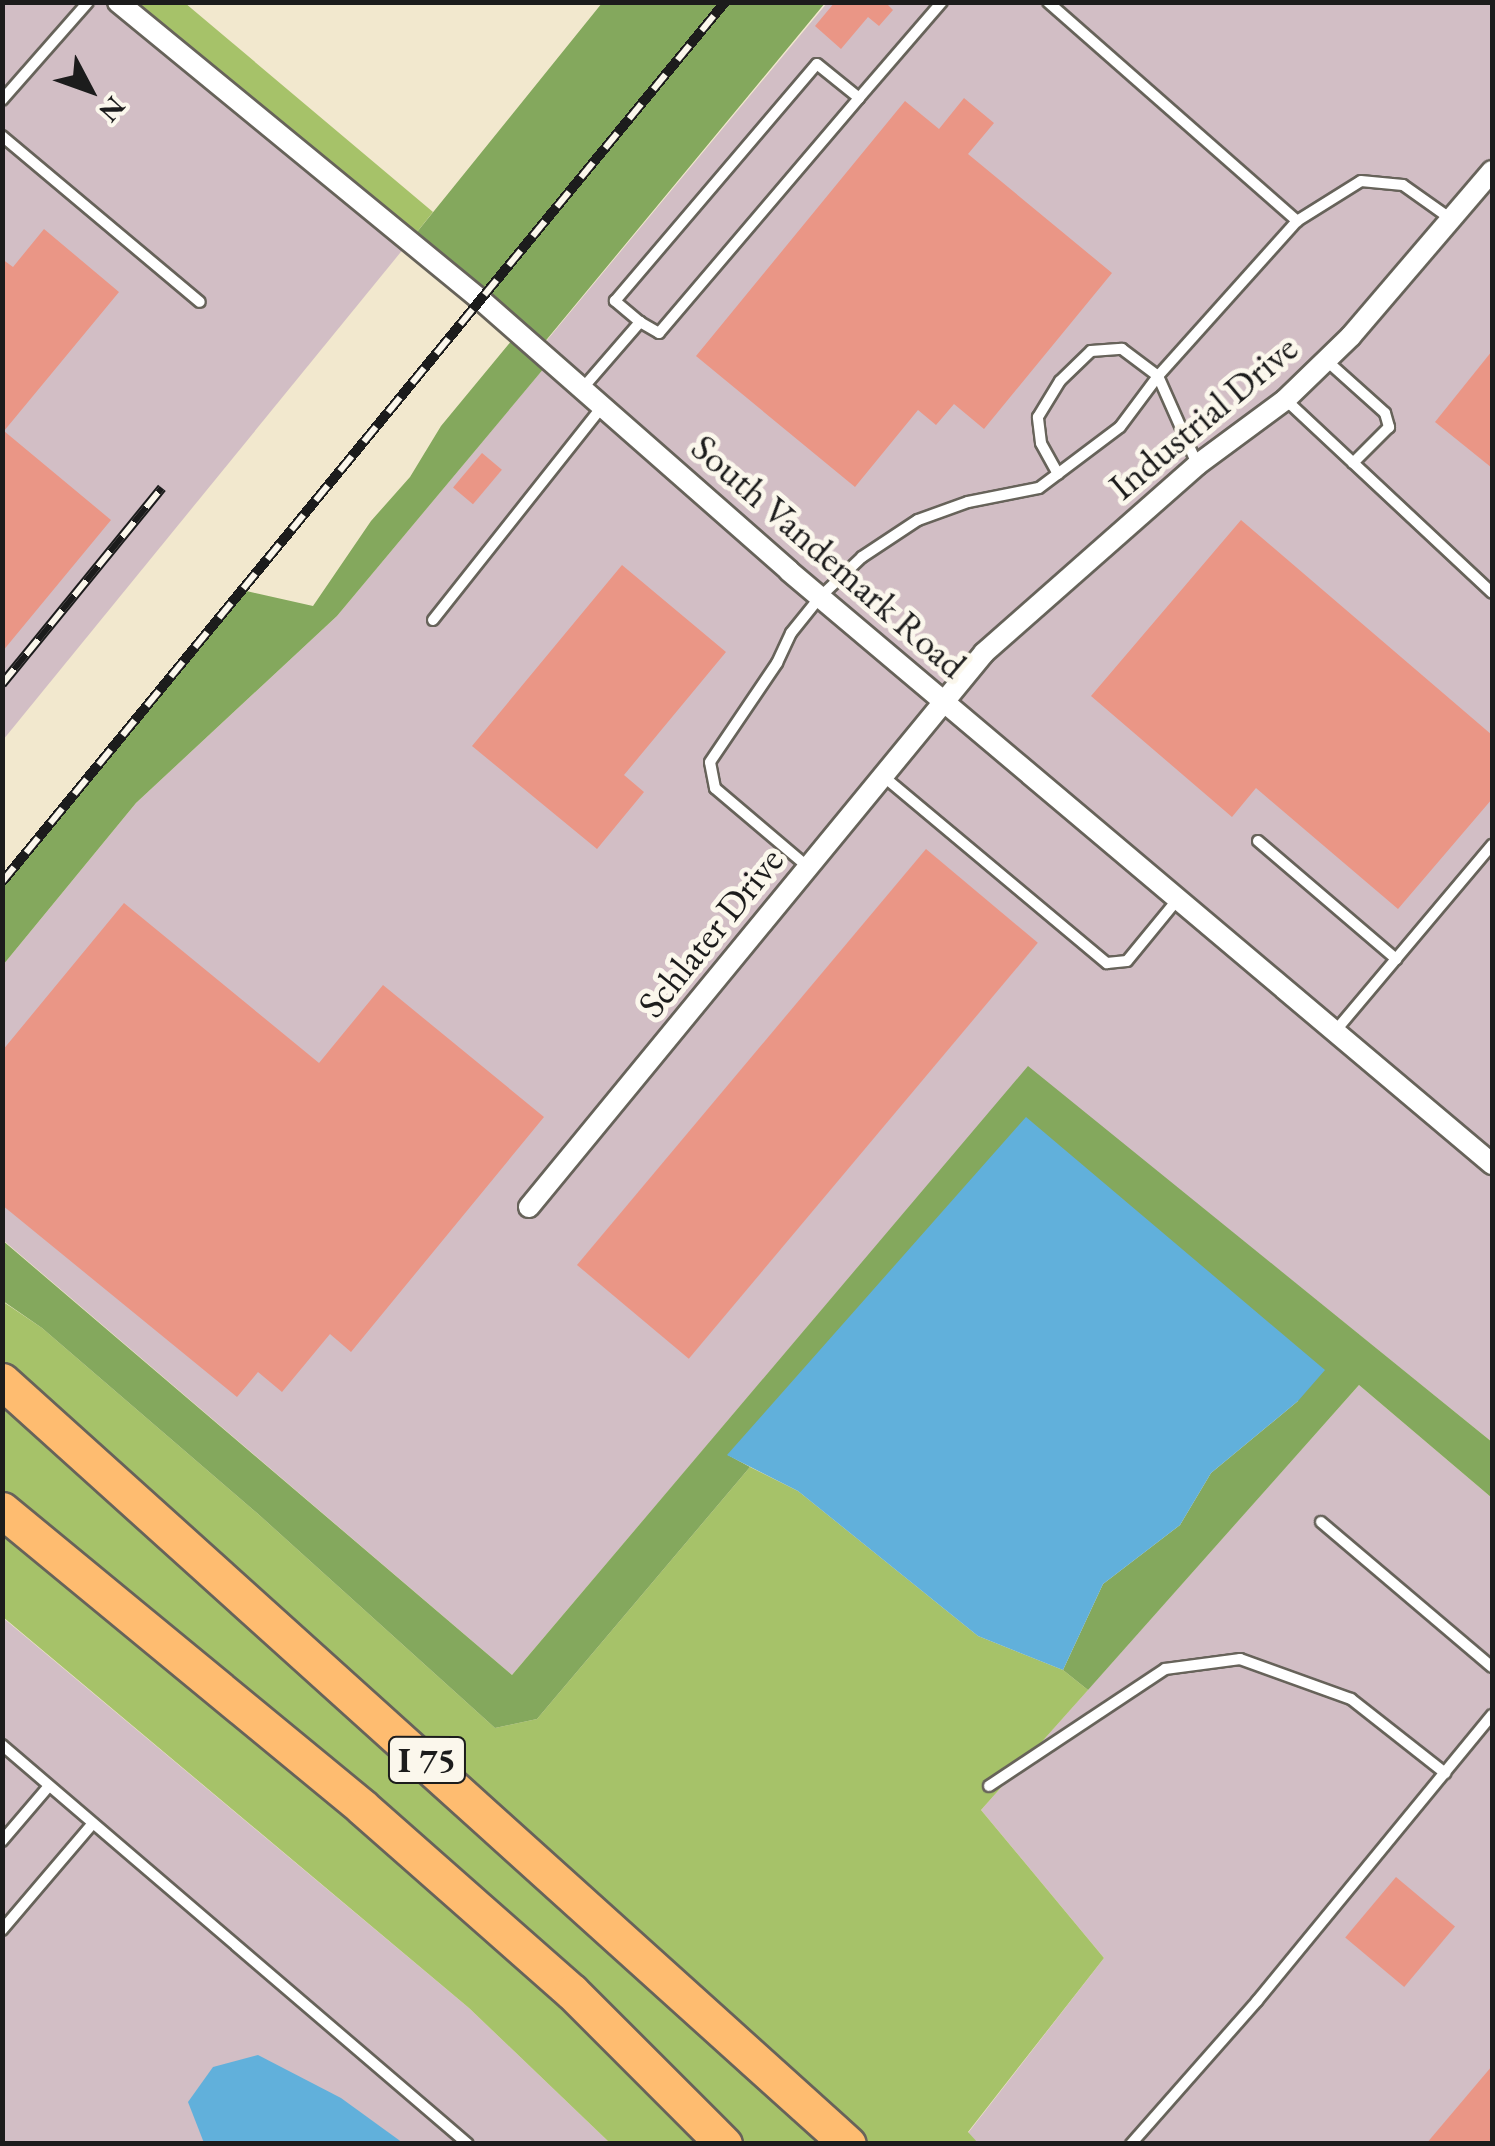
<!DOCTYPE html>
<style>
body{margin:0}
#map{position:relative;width:1495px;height:2146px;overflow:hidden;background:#f2e8ce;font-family:"EB Garamond",serif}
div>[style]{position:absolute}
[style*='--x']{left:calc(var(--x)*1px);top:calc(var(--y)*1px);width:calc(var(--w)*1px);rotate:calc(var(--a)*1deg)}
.industrial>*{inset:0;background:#d2bec5}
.green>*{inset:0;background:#a6c269}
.forest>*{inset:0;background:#84a85d}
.water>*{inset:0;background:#61b0db}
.building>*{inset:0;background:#ea9686;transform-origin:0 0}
.roads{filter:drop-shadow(2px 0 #67635a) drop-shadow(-2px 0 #67635a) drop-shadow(0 2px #67635a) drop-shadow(0 -2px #67635a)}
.lane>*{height:10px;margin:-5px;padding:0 5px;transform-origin:5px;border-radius:5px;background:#fff}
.street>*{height:20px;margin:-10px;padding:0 10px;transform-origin:10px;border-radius:10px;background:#fff}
.highway>*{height:35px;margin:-17.5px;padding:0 17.5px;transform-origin:17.5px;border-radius:17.5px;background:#febc70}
.rail>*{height:10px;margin-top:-5px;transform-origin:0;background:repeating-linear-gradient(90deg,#fbf7ec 0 19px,#1c1c1c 0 38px);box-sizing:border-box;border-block:2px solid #1c1c1c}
span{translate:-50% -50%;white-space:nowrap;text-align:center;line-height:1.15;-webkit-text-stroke:10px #fbf7ec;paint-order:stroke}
.shield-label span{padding:2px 8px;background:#fbf7ec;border:2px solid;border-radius:8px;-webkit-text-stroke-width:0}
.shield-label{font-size:35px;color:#1c1c1c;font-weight:700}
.street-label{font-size:38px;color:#1c1c1c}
.frame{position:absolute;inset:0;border:5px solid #1c1c1c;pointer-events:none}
.north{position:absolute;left:40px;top:40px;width:100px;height:100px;-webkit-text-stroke:8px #fbf7ec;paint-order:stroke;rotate:131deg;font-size:28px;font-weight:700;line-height:40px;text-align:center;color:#1c1c1c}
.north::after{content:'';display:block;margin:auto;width:35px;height:45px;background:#1c1c1c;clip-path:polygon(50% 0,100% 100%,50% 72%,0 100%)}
</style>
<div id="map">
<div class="industrial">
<div style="clip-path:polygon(3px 3px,118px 3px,409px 242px,3px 740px)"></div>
<div style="clip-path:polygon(827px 3px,1492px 3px,1492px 1442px,1028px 1067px,512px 1675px,3px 1240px,3px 965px,136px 803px,337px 616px,549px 362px,538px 351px)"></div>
<div style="clip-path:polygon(1359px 1385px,1492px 1498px,1492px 2143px,978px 2144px,968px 2133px,1104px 1958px,981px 1810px)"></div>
<div style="clip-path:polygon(2px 1617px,469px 2008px,610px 2143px,3px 2143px)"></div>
</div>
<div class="green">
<div style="clip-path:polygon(118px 3px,185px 3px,433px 212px,409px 242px)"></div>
<div style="clip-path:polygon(2px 1301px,42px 1328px,257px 1513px,495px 1728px,537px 1719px,750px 1467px,798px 1491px,978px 1636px,1063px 1670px,1088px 1690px,981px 1810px,1104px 1958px,968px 2132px,978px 2143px,610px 2143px,469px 2008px,3px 1617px)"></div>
</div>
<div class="forest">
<div style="clip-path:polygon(602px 3px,825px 3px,538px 350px,550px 361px,337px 616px,136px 803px,3px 965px,3px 882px,242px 590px,313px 606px,371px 521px,410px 477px,441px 426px,517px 334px,409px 242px)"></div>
<div style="clip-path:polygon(1028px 1066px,1492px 1442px,1492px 1498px,1359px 1385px,1088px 1690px,1063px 1670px,1103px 1584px,1180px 1525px,1211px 1473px,1298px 1401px,728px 1455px,750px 1467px,537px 1719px,495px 1728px,257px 1513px,42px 1328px,3px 1301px,2px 1240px,512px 1675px)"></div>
</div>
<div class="water">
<div style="clip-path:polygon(1026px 1117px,1325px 1370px,1298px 1401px,1211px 1473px,1180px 1525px,1103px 1584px,1063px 1670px,978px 1636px,798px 1491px,727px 1455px)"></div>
<div style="clip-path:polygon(258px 2055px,341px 2098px,403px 2143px,204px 2143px,188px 2102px,213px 2067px)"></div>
</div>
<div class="building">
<div style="clip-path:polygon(835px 2px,885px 2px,893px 10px,879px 26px,868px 17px,841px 49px,815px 26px)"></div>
<div style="clip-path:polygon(964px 98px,994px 123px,968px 154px,1112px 273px,984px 429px,954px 404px,936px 425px,918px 410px,855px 487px,696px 356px,905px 101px,939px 129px)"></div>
<div style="clip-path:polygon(44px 229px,119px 292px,4px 431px,111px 520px,2px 652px,2px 259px,13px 267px)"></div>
<div style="clip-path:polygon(1492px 351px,1492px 468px,1435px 422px)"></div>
<div style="left:482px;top:453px;width:26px;height:45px;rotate:40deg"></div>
<div style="clip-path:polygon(1241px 520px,1492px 735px,1492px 799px,1398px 909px,1256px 788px,1232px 817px,1091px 696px)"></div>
<div style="clip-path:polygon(622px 565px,726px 652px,624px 775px,644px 792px,597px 849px,472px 746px)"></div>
<div style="left:926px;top:849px;width:146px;height:543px;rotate:40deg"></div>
<div style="clip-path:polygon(124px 903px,319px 1063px,383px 985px,544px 1117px,351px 1352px,330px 1334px,282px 1392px,258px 1372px,237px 1397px,2px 1205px,2px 1051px)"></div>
<div style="left:1396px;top:1877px;width:77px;height:79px;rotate:40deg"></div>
<div style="clip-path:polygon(1492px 2066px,1492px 2144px,1426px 2144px)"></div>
</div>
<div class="roads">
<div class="lane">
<div style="--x:1048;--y:2;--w:332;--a:41.3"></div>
<div style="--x:2;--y:100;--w:130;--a:-48.7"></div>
<div style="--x:2;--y:136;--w:258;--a:40"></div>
<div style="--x:640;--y:322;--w:22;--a:30"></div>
<div style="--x:659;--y:333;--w:309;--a:-49.6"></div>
<div style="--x:1327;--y:361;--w:78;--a:41.9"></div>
<div style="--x:1385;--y:413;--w:15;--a:74"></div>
<div style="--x:1389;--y:427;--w:51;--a:135"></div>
<div style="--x:582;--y:389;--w:89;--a:-49.1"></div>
<div style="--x:640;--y:322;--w:33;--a:-140"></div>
<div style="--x:615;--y:301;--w:311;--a:-49.6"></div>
<div style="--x:817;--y:64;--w:54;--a:39"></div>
<div style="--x:859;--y:98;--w:127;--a:-49.2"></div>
<div style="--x:1286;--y:400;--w:282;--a:43.1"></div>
<div style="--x:1058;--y:474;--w:35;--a:-119"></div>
<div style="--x:1041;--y:443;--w:26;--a:-97"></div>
<div style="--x:1038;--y:417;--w:42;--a:-58.6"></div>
<div style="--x:1060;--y:381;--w:43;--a:-44.1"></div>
<div style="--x:1091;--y:351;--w:31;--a:-4"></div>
<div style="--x:1122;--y:349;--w:45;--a:36.9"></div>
<div style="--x:1158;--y:376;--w:96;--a:66.1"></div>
<div style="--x:433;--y:620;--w:272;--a:-51.6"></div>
<div style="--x:883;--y:776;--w:292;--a:39.9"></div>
<div style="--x:1107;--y:963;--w:20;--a:-6"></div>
<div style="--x:1127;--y:961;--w:80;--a:-50.6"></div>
<div style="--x:1258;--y:841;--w:182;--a:40.5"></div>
<div style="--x:808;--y:867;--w:122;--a:-139.7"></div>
<div style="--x:715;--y:788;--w:26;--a:-101"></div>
<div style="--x:710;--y:762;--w:120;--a:-55.9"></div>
<div style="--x:777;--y:663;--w:33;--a:-65"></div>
<div style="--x:791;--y:633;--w:46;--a:-51.1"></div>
<div style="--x:820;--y:597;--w:58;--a:-43.6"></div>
<div style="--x:862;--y:557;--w:67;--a:-33.5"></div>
<div style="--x:918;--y:520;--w:53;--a:-19.8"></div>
<div style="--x:968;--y:502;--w:72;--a:-11.2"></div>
<div style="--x:1039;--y:488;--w:101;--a:-37"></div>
<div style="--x:1120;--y:427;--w:64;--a:-53.3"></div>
<div style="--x:1158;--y:376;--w:208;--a:-48.1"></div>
<div style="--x:1297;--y:221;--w:75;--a:-32"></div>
<div style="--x:1361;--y:181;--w:42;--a:5.4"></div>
<div style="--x:1403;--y:185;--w:59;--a:35.3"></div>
<div style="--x:1337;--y:1029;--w:241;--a:-49.9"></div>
<div style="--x:1321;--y:1522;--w:224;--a:40.3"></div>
<div style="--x:2;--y:1745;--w:613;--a:40.57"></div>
<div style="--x:989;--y:1786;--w:211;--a:-33.6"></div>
<div style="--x:1165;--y:1669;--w:76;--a:-7.6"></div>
<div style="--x:1240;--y:1659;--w:118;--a:19.8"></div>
<div style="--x:1351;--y:1699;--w:120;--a:38.2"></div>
<div style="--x:2;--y:1841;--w:72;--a:-49.5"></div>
<div style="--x:2;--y:1930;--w:140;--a:-49.6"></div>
<div style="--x:1131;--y:2144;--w:191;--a:-48.6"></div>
<div style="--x:1257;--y:2001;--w:370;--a:-50.6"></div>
</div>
<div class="street">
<div style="--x:118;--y:2;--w:470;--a:39.4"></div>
<div style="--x:481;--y:300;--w:410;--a:41.3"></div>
<div style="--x:789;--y:571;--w:920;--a:40.15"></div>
<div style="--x:529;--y:1207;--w:717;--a:-50.6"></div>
<div style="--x:984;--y:653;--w:284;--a:-41.4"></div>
<div style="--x:1197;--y:465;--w:109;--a:-36.5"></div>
<div style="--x:1285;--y:400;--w:92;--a:-44.1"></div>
<div style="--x:1351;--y:336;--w:217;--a:-49.5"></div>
</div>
<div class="highway">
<div style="--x:2;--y:1381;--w:1139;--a:42.05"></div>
<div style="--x:2;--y:1510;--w:467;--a:39.5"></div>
<div style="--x:362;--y:1807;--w:280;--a:41.4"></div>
<div style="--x:572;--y:1992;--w:215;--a:45"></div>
</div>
</div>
<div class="rail">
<div style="--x:2;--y:684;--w:253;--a:-50.8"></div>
<div style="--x:2;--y:882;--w:1139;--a:-50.59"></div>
</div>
<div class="shield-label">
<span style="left:427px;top:1760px">I 75</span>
</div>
<div class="street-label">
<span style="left:1203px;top:417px;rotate:-40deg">Industrial Drive</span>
<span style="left:829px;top:556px;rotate:41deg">South Vandemark Road</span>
<span style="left:710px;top:932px;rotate:-51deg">Schlater Drive</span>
</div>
<div class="frame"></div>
<div class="north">N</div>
</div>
